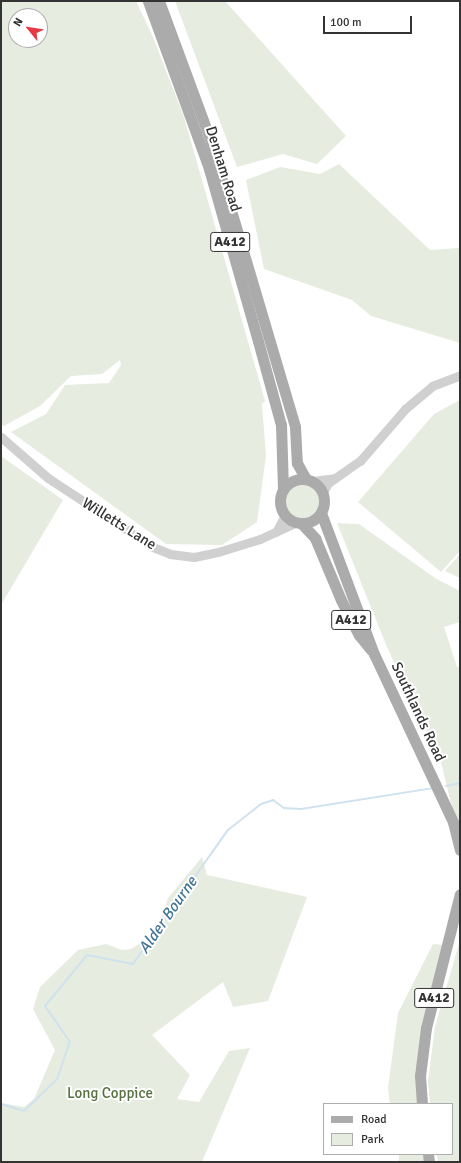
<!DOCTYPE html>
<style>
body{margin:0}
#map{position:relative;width:461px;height:1163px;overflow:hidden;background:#fff;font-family:Signika,sans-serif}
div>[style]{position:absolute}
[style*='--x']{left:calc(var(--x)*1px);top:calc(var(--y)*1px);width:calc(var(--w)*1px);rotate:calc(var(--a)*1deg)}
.green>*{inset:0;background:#e6ecdf;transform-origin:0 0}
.round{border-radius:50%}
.stream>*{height:2px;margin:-1px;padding:0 1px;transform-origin:1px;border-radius:1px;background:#cfe2ee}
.minor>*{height:9px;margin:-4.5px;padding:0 4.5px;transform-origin:4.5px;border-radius:4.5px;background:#d0d0d0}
.major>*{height:11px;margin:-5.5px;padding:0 5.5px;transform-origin:5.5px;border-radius:5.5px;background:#ababab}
.major>.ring{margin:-5.5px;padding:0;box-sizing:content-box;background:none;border:11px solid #ababab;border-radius:50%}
span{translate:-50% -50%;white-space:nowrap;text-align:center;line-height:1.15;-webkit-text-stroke:4px #fff;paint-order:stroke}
.shield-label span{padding:1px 3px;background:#fff;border:1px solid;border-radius:3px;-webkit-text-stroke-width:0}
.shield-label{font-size:14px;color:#333;font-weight:700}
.street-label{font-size:15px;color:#333}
.park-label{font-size:15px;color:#56703f}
.water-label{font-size:16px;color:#3f7597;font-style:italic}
.frame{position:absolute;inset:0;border:2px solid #333;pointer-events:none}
.legend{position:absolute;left:323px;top:1103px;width:130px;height:52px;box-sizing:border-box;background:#fff;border:1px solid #adadad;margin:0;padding:5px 7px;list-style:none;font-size:12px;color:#333}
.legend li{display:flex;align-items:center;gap:8px;height:20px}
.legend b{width:20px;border:1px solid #adadad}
.north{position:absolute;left:8px;top:8px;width:40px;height:40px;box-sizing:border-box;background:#fff;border:1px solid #adadad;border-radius:50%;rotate:300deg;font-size:11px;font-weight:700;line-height:16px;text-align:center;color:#333}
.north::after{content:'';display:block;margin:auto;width:14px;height:18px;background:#e63946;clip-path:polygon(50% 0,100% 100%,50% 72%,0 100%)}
.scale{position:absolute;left:323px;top:16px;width:89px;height:18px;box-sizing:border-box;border:2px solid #333;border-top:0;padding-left:5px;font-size:12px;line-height:14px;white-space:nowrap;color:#333;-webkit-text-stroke:3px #fff;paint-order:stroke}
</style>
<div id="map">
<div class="green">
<div style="clip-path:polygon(evenodd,1px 1px,136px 1px,153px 37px,184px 117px,265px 401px,262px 404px,266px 456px,257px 522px,222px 545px,166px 544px,11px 432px,46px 414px,65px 385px,109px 383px,121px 365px,120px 360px,102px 374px,71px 376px,40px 406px,4px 426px,1px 424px,1px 1px,16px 16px,40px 16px,40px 40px,16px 40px,16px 16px)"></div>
<div style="clip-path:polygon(175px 1px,225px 1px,346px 136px,317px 164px,283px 154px,237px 167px)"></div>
<div style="clip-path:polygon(339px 164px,430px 250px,460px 248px,460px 343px,371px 316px,352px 300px,264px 269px,246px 180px,280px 167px,320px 174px)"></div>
<div style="clip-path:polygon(460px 400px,460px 551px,441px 572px,358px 502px,434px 414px)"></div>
<div style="clip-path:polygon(1px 456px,63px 500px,1px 605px)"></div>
<div class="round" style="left:285px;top:484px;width:34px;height:34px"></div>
<div style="clip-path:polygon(337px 523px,359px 524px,435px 578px,460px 591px,460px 622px,444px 627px,457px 667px,460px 667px,460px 840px,441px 762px,387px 647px)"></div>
<div style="clip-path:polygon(460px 554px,460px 578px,445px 571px)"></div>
<div style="clip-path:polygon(202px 857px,207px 875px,307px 897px,268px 1001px,233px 1007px,223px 982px,152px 1035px,190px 1075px,177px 1099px,199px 1102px,229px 1051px,250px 1048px,202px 1162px,1px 1162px,1px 1103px,24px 1107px,34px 1099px,55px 1050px,33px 1009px,40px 987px,78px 950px,106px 944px,122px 950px,131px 949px,156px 934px,168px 898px)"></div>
<div style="clip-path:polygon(460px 940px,460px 1162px,438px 1162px,437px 1154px,452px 1154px,452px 1104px,430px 1104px,428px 1081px,435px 1027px)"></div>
<div style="clip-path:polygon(433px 944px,443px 945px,417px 1104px,390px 1104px,388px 1088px,398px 1013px)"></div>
<div style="left:399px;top:1154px;width:26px;height:8px"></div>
</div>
<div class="stream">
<div style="--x:446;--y:786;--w:14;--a:-12"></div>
<div style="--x:1;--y:1104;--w:24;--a:17"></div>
<div style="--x:24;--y:1111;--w:46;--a:-44.1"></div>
<div style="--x:57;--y:1079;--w:39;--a:-71"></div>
<div style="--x:70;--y:1042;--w:44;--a:-124.8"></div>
<div style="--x:45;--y:1006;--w:66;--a:-50.5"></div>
<div style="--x:87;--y:955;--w:47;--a:11.1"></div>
<div style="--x:133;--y:964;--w:164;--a:-54.7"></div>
<div style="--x:228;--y:830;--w:42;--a:-38.2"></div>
<div style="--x:261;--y:804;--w:13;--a:-18"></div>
<div style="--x:273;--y:800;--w:14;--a:36"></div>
<div style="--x:284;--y:808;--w:17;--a:3"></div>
<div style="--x:301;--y:809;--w:135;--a:-9"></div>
</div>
<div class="minor">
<div style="--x:1;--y:437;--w:62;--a:41.1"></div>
<div style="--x:48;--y:478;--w:126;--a:33.3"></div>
<div style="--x:153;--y:547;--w:18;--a:22"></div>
<div style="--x:170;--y:554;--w:24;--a:7"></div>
<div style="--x:194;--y:557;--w:25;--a:-12"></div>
<div style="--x:218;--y:552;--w:44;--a:-17.2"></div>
<div style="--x:260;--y:539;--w:41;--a:-24.7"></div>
<div style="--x:312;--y:481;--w:23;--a:-7"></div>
<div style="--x:323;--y:492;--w:10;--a:-61"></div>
<div style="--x:328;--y:483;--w:39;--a:-35"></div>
<div style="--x:360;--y:461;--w:69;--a:-49.1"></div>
<div style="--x:405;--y:409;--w:35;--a:-40"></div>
<div style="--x:432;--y:386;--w:30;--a:-21"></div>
<div style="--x:276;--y:532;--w:19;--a:-62"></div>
</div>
<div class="major">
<div style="--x:148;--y:1;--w:179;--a:70"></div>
<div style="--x:209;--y:169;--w:179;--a:74.1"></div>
<div style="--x:258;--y:341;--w:87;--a:74.7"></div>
<div style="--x:281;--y:425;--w:65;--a:88.2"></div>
<div style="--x:159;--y:1;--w:144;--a:69.7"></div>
<div style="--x:209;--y:136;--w:303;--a:73.5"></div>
<div style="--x:295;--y:427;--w:36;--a:87"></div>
<div style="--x:297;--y:463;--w:18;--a:61"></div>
<div class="ring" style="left:280px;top:479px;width:33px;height:33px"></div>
<div style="--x:321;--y:513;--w:151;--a:69.4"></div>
<div style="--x:374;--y:654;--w:186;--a:64.8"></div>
<div style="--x:453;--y:822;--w:29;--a:76"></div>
<div style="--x:301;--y:523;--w:21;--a:47"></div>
<div style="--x:315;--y:538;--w:67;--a:67.2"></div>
<div style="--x:341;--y:600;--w:39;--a:63"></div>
<div style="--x:359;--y:635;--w:19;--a:51"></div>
<div style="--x:422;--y:1104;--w:28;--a:-94"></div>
<div style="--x:420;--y:1076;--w:48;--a:-82.9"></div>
<div style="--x:426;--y:1028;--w:138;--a:-75.8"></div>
<div style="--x:428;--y:1154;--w:8;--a:83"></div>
</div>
<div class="shield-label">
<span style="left:230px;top:242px">A412</span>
<span style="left:351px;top:620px">A412</span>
<span style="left:434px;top:998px">A412</span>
</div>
<div class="street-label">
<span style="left:223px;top:169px;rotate:73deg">Denham Road</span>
<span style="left:119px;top:524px;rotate:32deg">Willetts Lane</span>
<span style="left:418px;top:712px;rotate:65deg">Southlands Road</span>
</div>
<div class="park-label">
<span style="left:110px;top:1094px">Long Coppice</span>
</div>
<div class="water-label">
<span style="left:168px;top:915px;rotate:-55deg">Alder Bourne</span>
</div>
<div class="frame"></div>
<ul class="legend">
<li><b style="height:5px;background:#ababab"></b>Road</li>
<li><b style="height:11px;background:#e6ecdf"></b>Park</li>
</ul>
<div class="north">N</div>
<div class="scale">100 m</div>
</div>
